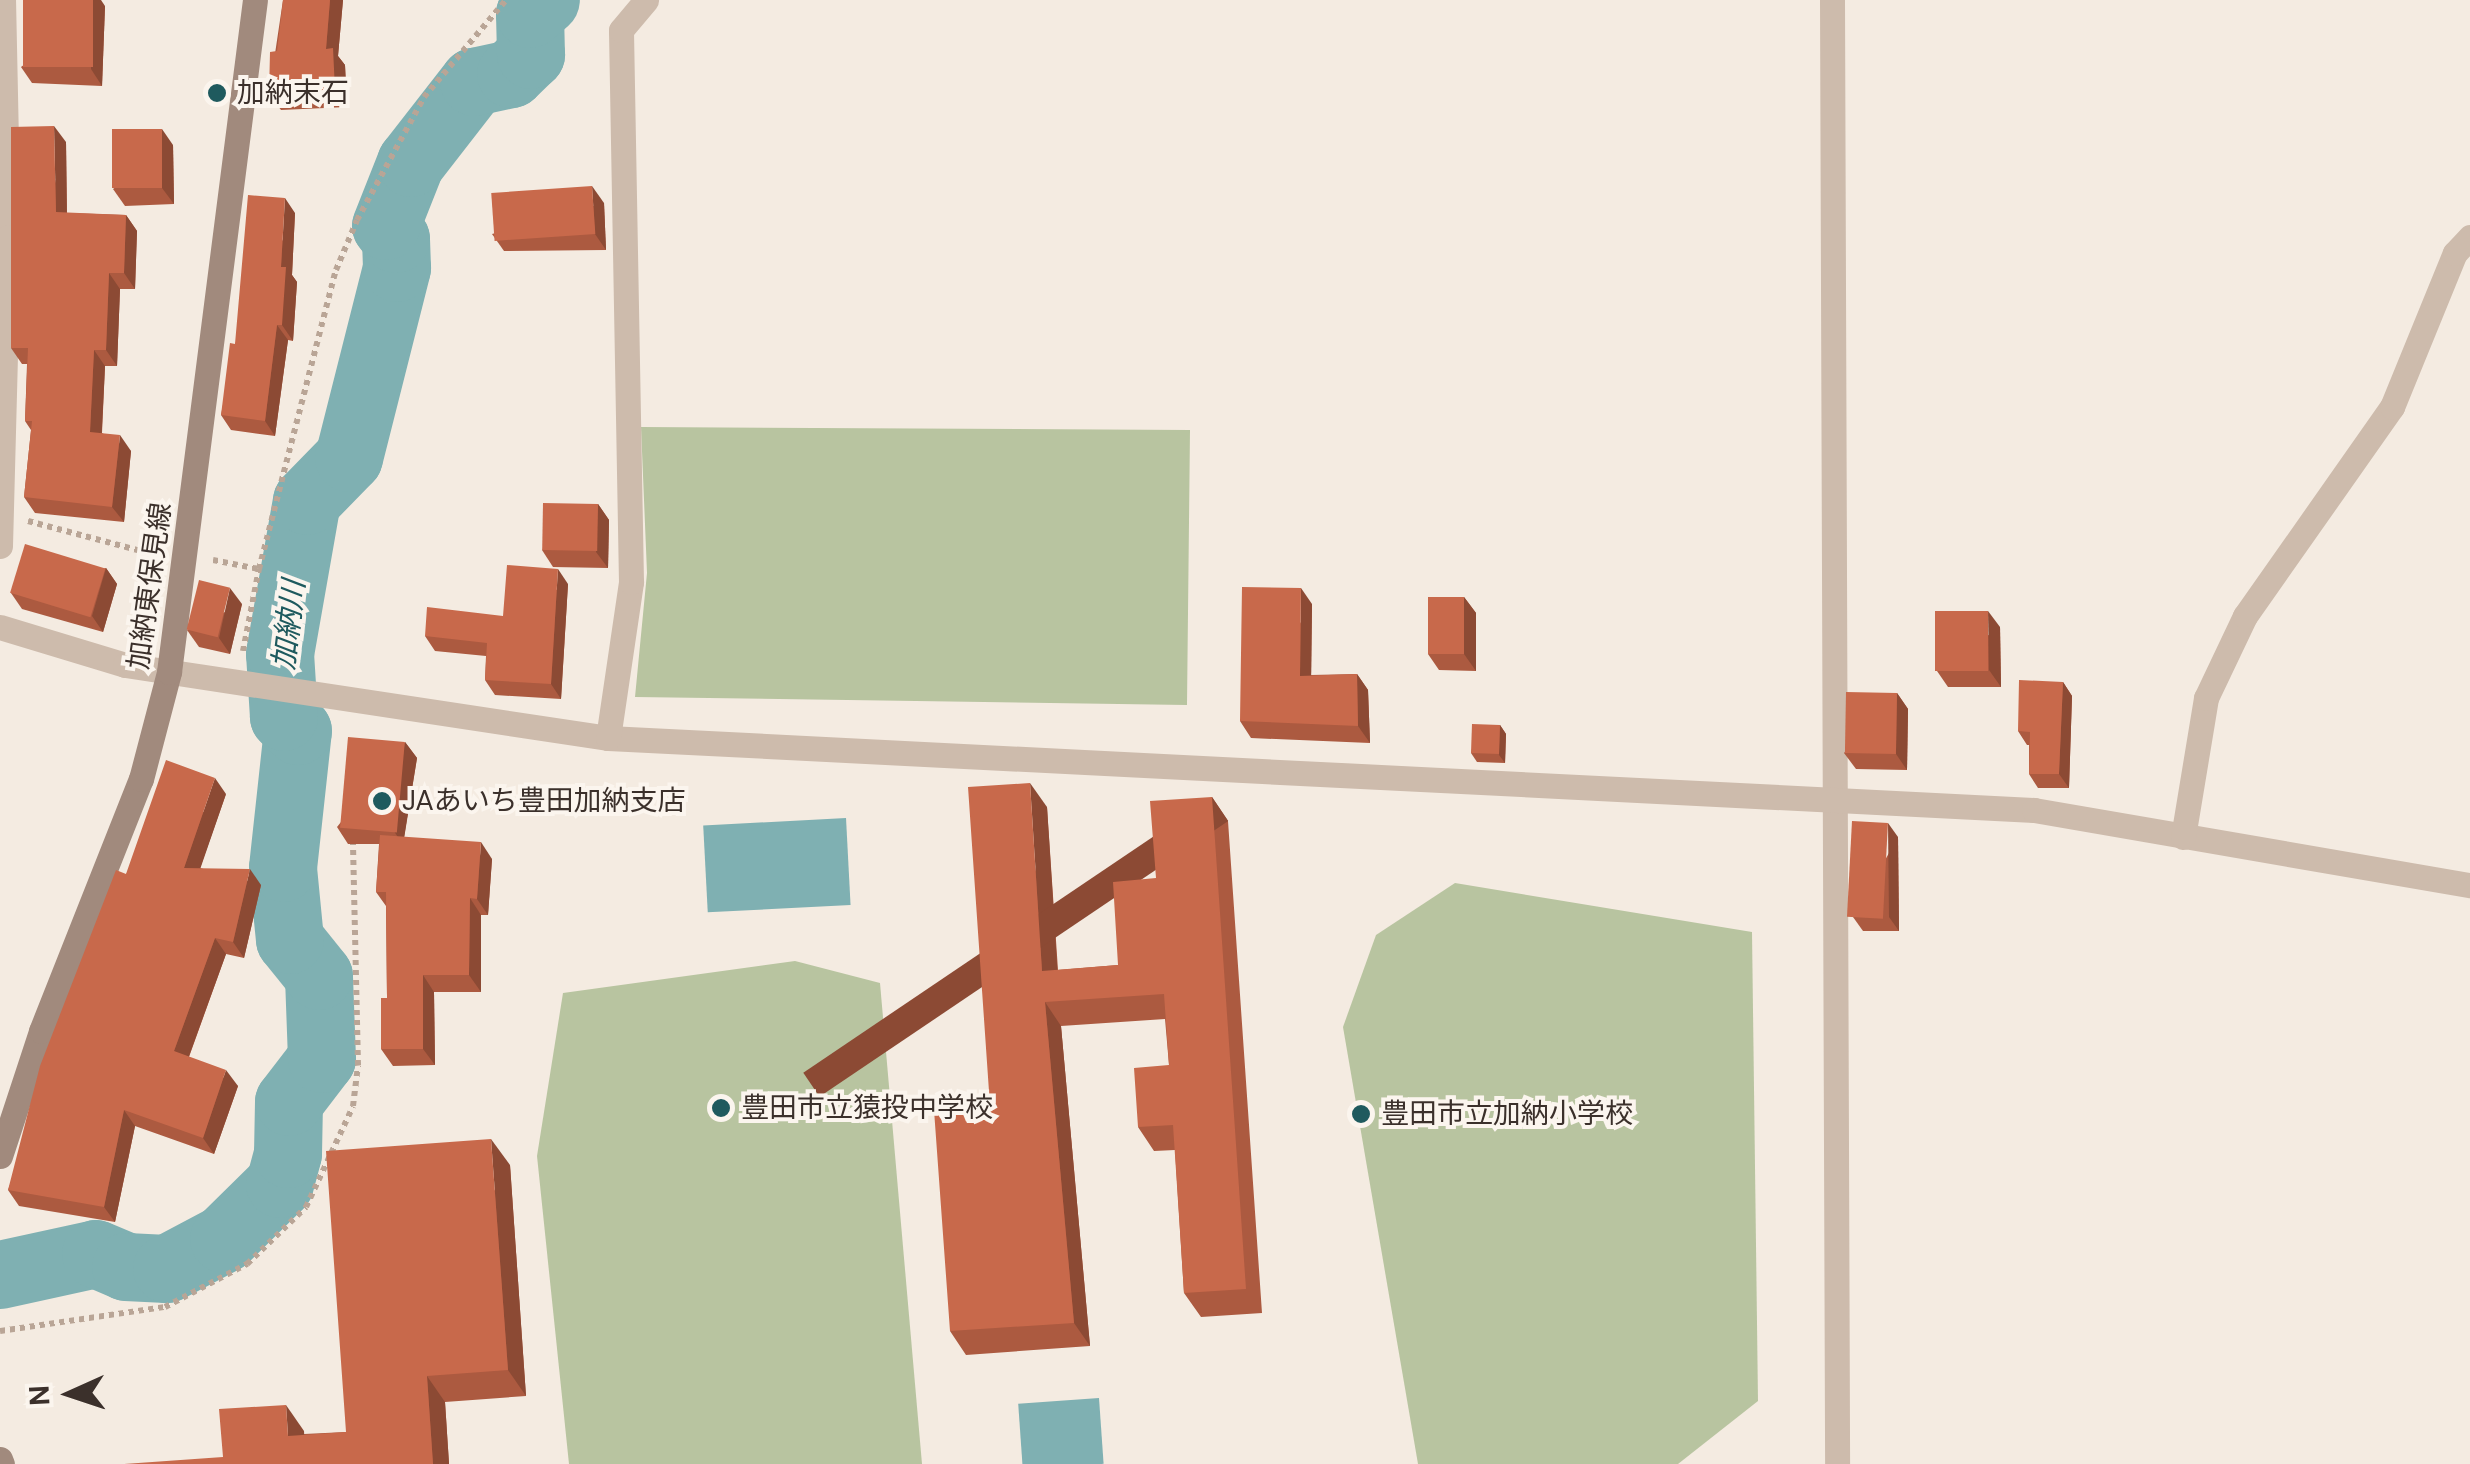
<!DOCTYPE html>
<meta charset="utf-8">
<style>
body{margin:0}
#map{position:relative;width:2470px;height:1464px;overflow:hidden;background:#f4ebe1;font-family:"DM Sans","Noto Sans JP",sans-serif}
div>[style]{position:absolute}
[style*='--x']{left:calc(var(--x)*1px);top:calc(var(--y)*1px);width:calc(var(--w)*1px);rotate:calc(var(--a)*1deg)}
.green>*{inset:0;background:#b8c4a0}
.water>*{inset:0;background:#7fb0b2;transform-origin:0 0}
.river>*{height:68px;margin:-34px;padding:0 34px;transform-origin:34px;border-radius:34px;background:#7fb0b2}
.path>*{height:6px;margin-top:-3px;transform-origin:0;background:repeating-linear-gradient(90deg,#b9a596 0 5px,transparent 0 10px)}
.street>*{height:25px;margin:-12.5px;padding:0 12.5px;transform-origin:12.5px;border-radius:12.5px;background:#cdbbac}
.secondary>*{height:25px;margin:-12.5px;padding:0 12.5px;transform-origin:12.5px;border-radius:12.5px;background:#a18a7d}
.wall>*{inset:0;background:#ac5a40}
.shaded-wall>*{inset:0;background:#8c4a34;transform-origin:0 0}
.building>*{inset:0;background:#c8694b;transform-origin:0 0}
.dots>*{width:28px;height:28px;translate:-50% -50%;box-sizing:border-box;border:5px solid #fbf5ee;border-radius:50%}
span{translate:-50% -50%;white-space:nowrap;text-align:center;line-height:1.15;-webkit-text-stroke:8px #fbf5ee;paint-order:stroke}
.poi-label{font-size:28px;color:#3b302b}
.left{translate:0 -50%;text-align:left}
.street-label{font-size:28px;color:#3b302b}
.water-label{font-size:30px;color:#1f5a5e;font-style:italic}
.north{position:absolute;left:20px;top:1344px;width:100px;height:100px;-webkit-text-stroke:8px #fbf5ee;paint-order:stroke;rotate:267deg;font-size:28px;font-weight:700;line-height:40px;text-align:center;color:#3b302b}
.north::after{content:'';display:block;margin:auto;width:35px;height:45px;background:#3b302b;clip-path:polygon(50% 0,100% 100%,50% 72%,0 100%)}
</style>
<div id="map">
<div class="green">
<div style="clip-path:polygon(641px 427px,1190px 430px,1187px 705px,635px 697px,647px 573px)"></div>
<div style="clip-path:polygon(1455px 883px,1752px 932px,1758px 1401px,1678px 1464px,1418px 1464px,1343px 1027px,1376px 935px)"></div>
<div style="clip-path:polygon(795px 961px,880px 983px,922px 1464px,569px 1464px,537px 1156px,563px 993px)"></div>
</div>
<div class="water">
<div style="left:846px;top:818px;width:87px;height:143px;rotate:87deg"></div>
<div style="left:1099px;top:1398px;width:66px;height:81px;rotate:86deg"></div>
</div>
<div class="river">
<div style="--x:0;--y:1275;--w:98;--a:-12.3"></div>
<div style="--x:96;--y:1254;--w:33;--a:23"></div>
<div style="--x:126;--y:1267;--w:41;--a:2.8"></div>
<div style="--x:167;--y:1269;--w:64;--a:-27.8"></div>
<div style="--x:224;--y:1239;--w:78;--a:-44.5"></div>
<div style="--x:280;--y:1184;--w:31;--a:-75"></div>
<div style="--x:288;--y:1154;--w:52;--a:-88.9"></div>
<div style="--x:289;--y:1102;--w:54;--a:-52.5"></div>
<div style="--x:322;--y:1059;--w:83;--a:-92.1"></div>
<div style="--x:319;--y:976;--w:46;--a:-128.9"></div>
<div style="--x:290;--y:940;--w:72;--a:-95.6"></div>
<div style="--x:283;--y:868;--w:138;--a:-83.8"></div>
<div style="--x:298;--y:731;--w:20;--a:-135"></div>
<div style="--x:284;--y:717;--w:63;--a:-93.6"></div>
<div style="--x:280;--y:654;--w:155;--a:-80"></div>
<div style="--x:307;--y:501;--w:60;--a:-45.7"></div>
<div style="--x:349;--y:458;--w:196;--a:-75.8"></div>
<div style="--x:397;--y:268;--w:29;--a:-92"></div>
<div style="--x:396;--y:239;--w:16;--a:-128"></div>
<div style="--x:386;--y:226;--w:68;--a:-68.4"></div>
<div style="--x:411;--y:163;--w:103;--a:-52.1"></div>
<div style="--x:474;--y:82;--w:38;--a:-12"></div>
<div style="--x:511;--y:74;--w:28;--a:-44"></div>
<div style="--x:531;--y:55;--w:41;--a:-91.4"></div>
<div style="--x:530;--y:14;--w:21;--a:-41"></div>
</div>
<div class="path">
<div style="--x:28;--y:521;--w:132;--a:14.9"></div>
<div style="--x:213;--y:560;--w:47;--a:11.1"></div>
<div style="--x:259;--y:569;--w:309;--a:-75.6"></div>
<div style="--x:336;--y:270;--w:54;--a:-67.2"></div>
<div style="--x:357;--y:220;--w:140;--a:-61.4"></div>
<div style="--x:424;--y:97;--w:127;--a:-49.8"></div>
<div style="--x:243;--y:651;--w:84;--a:-79"></div>
<div style="--x:0;--y:1331;--w:167;--a:-8.3"></div>
<div style="--x:165;--y:1307;--w:93;--a:-27.7"></div>
<div style="--x:247;--y:1264;--w:82;--a:-44"></div>
<div style="--x:306;--y:1207;--w:111;--a:-65"></div>
<div style="--x:353;--y:1106;--w:41;--a:-83"></div>
<div style="--x:358;--y:1065;--w:229;--a:-91.3"></div>
</div>
<div class="street">
<div style="--x:1832;--y:0;--w:1464;--a:89.8"></div>
<div style="--x:0;--y:237;--w:8;--a:0"></div>
<div style="--x:8;--y:237;--w:237;--a:-91.2"></div>
<div style="--x:0;--y:546;--w:309;--a:-88.5"></div>
<div style="--x:0;--y:627;--w:131;--a:16.9"></div>
<div style="--x:125;--y:665;--w:488;--a:8.6"></div>
<div style="--x:608;--y:738;--w:1428;--a:2.89"></div>
<div style="--x:2034;--y:810;--w:442;--a:9.8"></div>
<div style="--x:608;--y:738;--w:158;--a:-81.6"></div>
<div style="--x:631;--y:582;--w:552;--a:-91.04"></div>
<div style="--x:621;--y:30;--w:39;--a:-50"></div>
<div style="--x:2183;--y:837;--w:141;--a:-80.6"></div>
<div style="--x:2206;--y:698;--w:91;--a:-64.6"></div>
<div style="--x:2245;--y:616;--w:256;--a:-54.9"></div>
<div style="--x:2392;--y:407;--w:166;--a:-67.8"></div>
<div style="--x:2455;--y:253;--w:22;--a:-47"></div>
</div>
<div class="secondary">
<div style="--x:0;--y:1156;--w:132;--a:-71.8"></div>
<div style="--x:41;--y:1031;--w:271;--a:-68.4"></div>
<div style="--x:141;--y:779;--w:111;--a:-75.3"></div>
<div style="--x:169;--y:672;--w:677;--a:-82.71"></div>
<div style="--x:0;--y:1459;--w:5;--a:68"></div>
</div>
<div class="wall">
<div style="clip-path:polygon(283px 0,343px 0,338px 56px,345px 65px,347px 107px,281px 110px,269px 94px)"></div>
<div style="clip-path:polygon(105px 6px,102px 86px,32px 83px,21px 67px)"></div>
<div style="clip-path:polygon(66px 142px,67px 213px,126px 215px,137px 231px,135px 289px,120px 289px,117px 366px,105px 366px,102px 433px,131px 451px,124px 522px,35px 513px,24px 497px,31px 430px,25px 421px,27px 364px,22px 364px,11px 348px)"></div>
<div style="clip-path:polygon(173px 145px,174px 204px,125px 206px,113px 189px)"></div>
<div style="clip-path:polygon(604px 203px,606px 250px,504px 251px,492px 234px)"></div>
<div style="clip-path:polygon(295px 213px,292px 275px,297px 282px,293px 341px,288px 340px,275px 436px,231px 430px,221px 415px,235px 344px)"></div>
<div style="clip-path:polygon(598px 504px,609px 520px,608px 568px,553px 567px,542px 550px)"></div>
<div style="clip-path:polygon(106px 568px,117px 584px,103px 632px,22px 609px,11px 593px)"></div>
<div style="clip-path:polygon(568px 584px,561px 699px,495px 695px,485px 680px,486px 656px,435px 651px,425px 636px,503px 616px)"></div>
<div style="clip-path:polygon(1464px 597px,1476px 613px,1476px 671px,1439px 670px,1428px 654px)"></div>
<div style="clip-path:polygon(242px 604px,230px 654px,199px 647px,187px 630px)"></div>
<div style="clip-path:polygon(1312px 604px,1311px 675px,1357px 674px,1368px 690px,1370px 743px,1251px 738px,1240px 721px)"></div>
<div style="clip-path:polygon(2000px 627px,2001px 687px,1948px 687px,1937px 671px)"></div>
<div style="clip-path:polygon(2063px 682px,2072px 696px,2069px 788px,2038px 788px,2029px 774px,2029px 745px,2027px 745px,2018px 731px)"></div>
<div style="clip-path:polygon(1897px 693px,1908px 709px,1907px 770px,1856px 769px,1844px 753px)"></div>
<div style="clip-path:polygon(1500px 725px,1506px 734px,1505px 763px,1477px 762px,1471px 753px)"></div>
<div style="clip-path:polygon(405px 742px,417px 758px,404px 837px,492px 859px,488px 915px,481px 915px,481px 992px,434px 992px,435px 1065px,393px 1066px,381px 1049px,387px 998px,386px 906px,376px 892px,379px 844px,348px 844px,337px 827px)"></div>
<div style="clip-path:polygon(226px 794px,200px 868px,261px 885px,244px 958px,226px 954px,189px 1057px,238px 1086px,214px 1154px,135px 1126px,115px 1222px,19px 1206px,8px 1190px,126px 874px)"></div>
<div style="clip-path:polygon(1212px 797px,1228px 821px,1262px 1313px,1201px 1317px,1184px 1293px,1175px 1150px,1154px 1151px,1138px 1127px,1169px 1065px,1165px 1019px,1061px 1026px,1090px 1346px,966px 1355px,950px 1331px,1047px 807px,1058px 970px,1118px 965px,1156px 878px)"></div>
<div style="clip-path:polygon(1898px 837px,1899px 931px,1863px 931px,1853px 917px)"></div>
<div style="clip-path:polygon(510px 1165px,526px 1396px,445px 1402px,449px 1464px,223px 1457px,304px 1431px,304px 1434px,346px 1432px)"></div>
</div>
<div class="shaded-wall">
<div style="clip-path:polygon(93px 0,101px 0,105px 6px,102px 86px,91px 69px)"></div>
<div style="clip-path:polygon(330px 0,343px 0,338px 56px,345px 65px,347px 107px,335px 90px,326px 49px)"></div>
<div style="clip-path:polygon(54px 126px,66px 142px,67px 228px,56px 212px)"></div>
<div style="clip-path:polygon(162px 129px,173px 145px,174px 204px,162px 188px)"></div>
<div style="clip-path:polygon(592px 186px,604px 203px,606px 250px,595px 234px)"></div>
<div style="clip-path:polygon(285px 198px,295px 213px,292px 275px,297px 282px,293px 341px,282px 325px,281px 267px)"></div>
<div style="clip-path:polygon(126px 215px,137px 231px,135px 289px,124px 273px)"></div>
<div style="clip-path:polygon(109px 273px,120px 289px,117px 366px,106px 350px)"></div>
<div style="clip-path:polygon(277px 325px,288px 340px,275px 436px,265px 421px)"></div>
<div style="clip-path:polygon(94px 350px,105px 366px,101px 447px,90px 432px)"></div>
<div style="clip-path:polygon(120px 435px,131px 451px,124px 522px,112px 507px)"></div>
<div style="clip-path:polygon(598px 504px,609px 520px,608px 568px,596px 552px)"></div>
<div style="clip-path:polygon(106px 568px,117px 584px,103px 632px,92px 616px)"></div>
<div style="clip-path:polygon(558px 569px,568px 584px,561px 699px,551px 684px)"></div>
<div style="clip-path:polygon(230px 588px,242px 604px,230px 654px,219px 638px)"></div>
<div style="clip-path:polygon(1301px 588px,1312px 604px,1311px 692px,1300px 676px)"></div>
<div style="clip-path:polygon(1464px 597px,1476px 613px,1476px 671px,1464px 654px)"></div>
<div style="clip-path:polygon(1988px 611px,2000px 627px,2001px 687px,1989px 670px)"></div>
<div style="clip-path:polygon(1357px 674px,1368px 690px,1370px 743px,1358px 726px)"></div>
<div style="clip-path:polygon(2063px 682px,2072px 696px,2069px 788px,2059px 774px)"></div>
<div style="clip-path:polygon(1897px 693px,1908px 709px,1907px 770px,1896px 754px)"></div>
<div style="clip-path:polygon(1500px 725px,1506px 734px,1505px 763px,1499px 755px)"></div>
<div style="clip-path:polygon(405px 742px,417px 758px,403px 845px,392px 828px)"></div>
<div style="clip-path:polygon(215px 778px,226px 794px,195px 884px,184px 868px)"></div>
<div style="clip-path:polygon(1030px 783px,1047px 807px,1059px 995px,1042px 971px)"></div>
<div style="left:1212px;top:797px;width:29px;height:493px;rotate:56deg"></div>
<div style="clip-path:polygon(1888px 823px,1898px 837px,1899px 931px,1889px 917px)"></div>
<div style="clip-path:polygon(481px 842px,492px 859px,488px 915px,477px 899px)"></div>
<div style="clip-path:polygon(250px 869px,261px 885px,244px 958px,233px 942px)"></div>
<div style="clip-path:polygon(470px 898px,481px 915px,481px 992px,469px 975px)"></div>
<div style="clip-path:polygon(215px 938px,226px 954px,185px 1067px,174px 1051px)"></div>
<div style="clip-path:polygon(423px 975px,434px 992px,435px 1065px,423px 1049px)"></div>
<div style="clip-path:polygon(1045px 1002px,1061px 1026px,1090px 1346px,1074px 1323px)"></div>
<div style="clip-path:polygon(226px 1070px,238px 1086px,214px 1154px,203px 1138px)"></div>
<div style="clip-path:polygon(124px 1110px,135px 1126px,115px 1222px,104px 1207px)"></div>
<div style="clip-path:polygon(491px 1139px,510px 1165px,526px 1396px,508px 1370px)"></div>
<div style="clip-path:polygon(427px 1376px,445px 1402px,449px 1464px,433px 1464px)"></div>
<div style="clip-path:polygon(286px 1405px,304px 1431px,306px 1462px,288px 1436px)"></div>
</div>
<div class="building">
<div style="left:23px;top:0;width:70px;height:67px"></div>
<div style="clip-path:polygon(283px 0,330px 0,326px 49px,333px 48px,335px 90px,269px 94px,270px 52px,277px 51px)"></div>
<div style="clip-path:polygon(54px 126px,56px 212px,126px 215px,124px 273px,109px 273px,106px 350px,94px 350px,90px 432px,120px 435px,112px 507px,24px 497px,32px 421px,25px 421px,28px 348px,11px 348px,11px 127px)"></div>
<div style="left:162px;top:129px;width:59px;height:50px;rotate:90deg"></div>
<div style="left:592px;top:186px;width:48px;height:101px;rotate:86deg"></div>
<div style="clip-path:polygon(248px 195px,285px 198px,281px 267px,286px 267px,282px 325px,277px 325px,265px 421px,221px 415px,230px 343px,235px 344px)"></div>
<div style="left:543px;top:503px;width:55px;height:47px;rotate:1deg"></div>
<div style="left:25px;top:544px;width:84px;height:51px;rotate:17deg"></div>
<div style="clip-path:polygon(507px 565px,558px 569px,551px 684px,485px 680px,487px 643px,425px 636px,427px 607px,503px 616px)"></div>
<div style="left:199px;top:580px;width:32px;height:51px;rotate:14deg"></div>
<div style="clip-path:polygon(1242px 587px,1301px 588px,1300px 676px,1357px 674px,1358px 726px,1240px 721px)"></div>
<div style="left:1428px;top:597px;width:36px;height:57px"></div>
<div style="left:1935px;top:611px;width:53px;height:60px"></div>
<div style="clip-path:polygon(2019px 680px,2063px 682px,2059px 774px,2029px 774px,2030px 732px,2018px 731px)"></div>
<div style="left:1846px;top:692px;width:51px;height:61px;rotate:1deg"></div>
<div style="left:1472px;top:724px;width:28px;height:29px;rotate:2deg"></div>
<div style="left:348px;top:737px;width:57px;height:91px;rotate:5deg"></div>
<div style="clip-path:polygon(166px 760px,215px 778px,184px 868px,250px 869px,233px 942px,215px 938px,174px 1051px,226px 1070px,203px 1138px,124px 1110px,104px 1207px,8px 1190px,40px 1066px,116px 870px,126px 874px)"></div>
<div style="clip-path:polygon(1030px 783px,1042px 971px,1118px 965px,1113px 882px,1156px 878px,1150px 801px,1212px 797px,1246px 1289px,1184px 1293px,1173px 1125px,1138px 1127px,1134px 1068px,1169px 1065px,1164px 994px,1045px 1002px,1074px 1323px,950px 1331px,934px 1110px,990px 1106px,968px 787px)"></div>
<div style="left:1852px;top:821px;width:36px;height:96px;rotate:3deg"></div>
<div style="clip-path:polygon(380px 835px,481px 842px,477px 899px,470px 898px,469px 975px,423px 975px,423px 1049px,381px 1049px,381px 998px,387px 998px,386px 892px,376px 892px)"></div>
<div style="clip-path:polygon(491px 1139px,508px 1370px,427px 1376px,433px 1464px,124px 1464px,223px 1457px,219px 1409px,286px 1405px,288px 1436px,346px 1432px,326px 1151px)"></div>
</div>
<div class="dots">
<div style="left:217px;top:93px;background:#1f5a5e"></div>
<div style="left:382px;top:801px;background:#1f5a5e"></div>
<div style="left:721px;top:1108px;background:#1f5a5e"></div>
<div style="left:1361px;top:1114px;background:#1f5a5e"></div>
</div>
<div class="poi-label">
<span class="left" style="left:237px;top:93px">加納末石</span>
<span class="left" style="left:402px;top:801px">JAあいち豊田加納支店</span>
<span class="left" style="left:741px;top:1108px">豊田市立猿投中学校</span>
<span class="left" style="left:1381px;top:1114px">豊田市立加納小学校</span>
</div>
<div class="street-label">
<span style="left:150px;top:586px;rotate:-82deg">加納東保見線</span>
</div>
<div class="water-label">
<span style="left:289px;top:625px;rotate:-83deg">加納川</span>
</div>
<div class="north">N</div>
</div>
